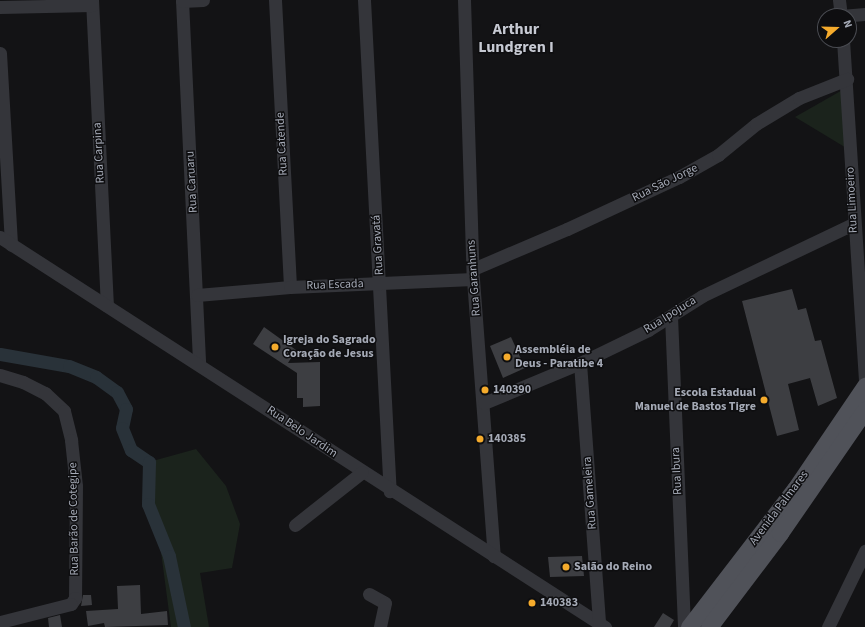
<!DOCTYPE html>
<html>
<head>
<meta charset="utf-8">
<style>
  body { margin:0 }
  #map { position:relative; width:865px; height:627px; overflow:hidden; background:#131315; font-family:"Source Sans 3",sans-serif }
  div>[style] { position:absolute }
  .green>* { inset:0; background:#1b231c }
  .canal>* { height:13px; margin:-6.5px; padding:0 6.5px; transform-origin:6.5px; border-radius:6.5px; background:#293239 }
  .building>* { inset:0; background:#3d3e42 }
  .minor>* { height:13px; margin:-6.5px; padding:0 6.5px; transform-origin:6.5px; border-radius:6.5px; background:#34353a }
  .major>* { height:17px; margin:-8.5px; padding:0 8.5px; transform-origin:8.5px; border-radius:8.5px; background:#505259 }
  .dots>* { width:11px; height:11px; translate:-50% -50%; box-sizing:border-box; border:2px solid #0e0e10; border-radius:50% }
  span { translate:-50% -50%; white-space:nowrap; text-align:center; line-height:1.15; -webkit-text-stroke:3px #0e0e10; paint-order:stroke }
  .street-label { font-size:12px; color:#a5aab6 }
  .poi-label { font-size:12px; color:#a5aab6; font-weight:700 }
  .left { translate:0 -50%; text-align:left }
  .right { translate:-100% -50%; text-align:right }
  .district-label { font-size:16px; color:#c6c9d2; font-weight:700 }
  .north { position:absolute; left:817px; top:8px; width:40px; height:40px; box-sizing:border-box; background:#0e0e10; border:1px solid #4a4c52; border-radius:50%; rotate:70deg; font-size:11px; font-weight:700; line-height:16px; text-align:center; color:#a5aab6 }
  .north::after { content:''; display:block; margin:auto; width:14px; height:18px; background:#f5ab2c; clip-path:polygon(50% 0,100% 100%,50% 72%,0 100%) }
</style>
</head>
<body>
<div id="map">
  <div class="green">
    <div style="clip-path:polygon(846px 88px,848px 149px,795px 117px)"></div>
    <div style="clip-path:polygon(196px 449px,226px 486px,240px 524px,232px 568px,200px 573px,209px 627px,171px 627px,149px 462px)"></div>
  </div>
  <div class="canal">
    <div style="left:0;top:354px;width:70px;rotate:9.9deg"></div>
    <div style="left:69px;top:366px;width:29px;rotate:22deg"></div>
    <div style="left:96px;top:377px;width:26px;rotate:36deg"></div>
    <div style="left:117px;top:392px;width:19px;rotate:62deg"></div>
    <div style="left:126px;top:409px;width:19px;rotate:102deg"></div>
    <div style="left:122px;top:428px;width:24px;rotate:68deg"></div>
    <div style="left:131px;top:450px;width:22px;rotate:34deg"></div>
    <div style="left:149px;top:462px;width:42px;rotate:91.4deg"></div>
    <div style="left:148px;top:504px;width:56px;rotate:68deg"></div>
    <div style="left:169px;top:556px;width:73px;rotate:78.1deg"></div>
  </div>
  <div class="building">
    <div style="clip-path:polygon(792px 289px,798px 310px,806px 308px,815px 341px,821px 340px,837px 398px,818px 406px,810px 378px,788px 384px,799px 430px,777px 436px,742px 301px)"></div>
    <div style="clip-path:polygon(264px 327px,296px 350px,288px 363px,320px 362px,320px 406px,303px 407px,303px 398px,297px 398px,297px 373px,253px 344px)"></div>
    <div style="clip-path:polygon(511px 337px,525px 368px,503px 378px,490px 346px)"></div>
    <div style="clip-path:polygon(582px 556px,584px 576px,550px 577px,548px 557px)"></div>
    <div style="clip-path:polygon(140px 585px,141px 614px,167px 611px,168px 625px,105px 627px,104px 623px,88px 626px,86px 611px,118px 609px,117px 586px)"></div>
    <div style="clip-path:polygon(83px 595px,91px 595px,92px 605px,81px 606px)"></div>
    <div style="clip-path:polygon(663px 613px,674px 620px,670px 627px,654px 627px)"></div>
    <div style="clip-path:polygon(60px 615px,62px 627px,49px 627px,48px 618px)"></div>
  </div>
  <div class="minor">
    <div style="left:92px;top:0;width:306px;rotate:87.2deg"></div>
    <div style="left:182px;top:0;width:364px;rotate:87.3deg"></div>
    <div style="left:275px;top:0;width:287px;rotate:87deg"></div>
    <div style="left:364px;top:0;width:492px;rotate:87deg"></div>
    <div style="left:464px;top:0;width:279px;rotate:88.2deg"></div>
    <div style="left:473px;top:279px;width:278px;rotate:85.7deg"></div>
    <div style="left:839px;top:0;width:16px;rotate:83deg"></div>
    <div style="left:182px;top:1px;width:21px;rotate:-3deg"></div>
    <div style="left:0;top:7px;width:92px;rotate:-1.2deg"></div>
    <div style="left:841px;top:16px;width:24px;rotate:-5deg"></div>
    <div style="left:843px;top:40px;width:344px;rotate:86.3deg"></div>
    <div style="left:0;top:53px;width:192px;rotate:86.7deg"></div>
    <div style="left:0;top:237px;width:720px;rotate:32.81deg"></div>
    <div style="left:473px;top:269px;width:102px;rotate:-23.1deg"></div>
    <div style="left:567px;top:229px;width:123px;rotate:-24.9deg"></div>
    <div style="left:679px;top:177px;width:45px;rotate:-29.4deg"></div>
    <div style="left:718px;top:155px;width:49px;rotate:-39.2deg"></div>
    <div style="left:756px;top:124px;width:50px;rotate:-31.2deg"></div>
    <div style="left:799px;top:98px;width:52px;rotate:-21.6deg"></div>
    <div style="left:197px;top:295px;width:93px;rotate:-4.9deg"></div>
    <div style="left:290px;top:287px;width:183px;rotate:-2.5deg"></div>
    <div style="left:671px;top:316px;width:311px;rotate:87.6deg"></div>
    <div style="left:580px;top:363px;width:261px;rotate:85.8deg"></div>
    <div style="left:0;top:375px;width:24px;rotate:17deg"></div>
    <div style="left:23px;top:382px;width:25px;rotate:27deg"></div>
    <div style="left:45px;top:393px;width:26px;rotate:43deg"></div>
    <div style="left:64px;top:411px;width:30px;rotate:76deg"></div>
    <div style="left:71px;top:440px;width:46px;rotate:83.8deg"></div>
    <div style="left:76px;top:486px;width:112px;rotate:90.5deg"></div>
    <div style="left:75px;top:598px;width:7px;rotate:124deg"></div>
    <div style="left:71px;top:604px;width:73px;rotate:165.8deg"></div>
    <div style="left:484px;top:403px;width:104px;rotate:-22.6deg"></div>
    <div style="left:580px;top:363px;width:76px;rotate:-25.9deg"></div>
    <div style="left:648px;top:330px;width:64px;rotate:-32.2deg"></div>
    <div style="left:702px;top:296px;width:167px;rotate:-25.5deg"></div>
    <div style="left:295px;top:525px;width:85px;rotate:-38.3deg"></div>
    <div style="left:369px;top:594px;width:18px;rotate:29deg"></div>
    <div style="left:385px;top:603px;width:25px;rotate:102deg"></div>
    <div style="left:828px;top:627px;width:85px;rotate:-64deg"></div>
  </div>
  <div class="major">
    <div style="left:689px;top:627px;width:174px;rotate:-52.5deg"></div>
    <div style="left:795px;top:489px;width:125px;rotate:-55.8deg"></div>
    <div style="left:709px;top:627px;width:118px;rotate:-52.9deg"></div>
    <div style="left:780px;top:533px;width:150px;rotate:-55.4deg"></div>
  </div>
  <div class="dots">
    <div style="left:275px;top:347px;background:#f5ab2c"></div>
    <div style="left:507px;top:357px;background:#f5ab2c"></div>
    <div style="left:485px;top:390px;background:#f5ab2c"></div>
    <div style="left:764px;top:400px;background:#f5ab2c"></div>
    <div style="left:480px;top:439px;background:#f5ab2c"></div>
    <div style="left:566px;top:567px;background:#f5ab2c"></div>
    <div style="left:532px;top:603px;background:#f5ab2c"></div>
  </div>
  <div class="street-label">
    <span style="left:282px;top:144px;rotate:-93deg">Rua Catende</span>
    <span style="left:99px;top:153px;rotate:-93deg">Rua Carpina</span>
    <span style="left:192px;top:182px;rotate:-93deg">Rua Caruaru</span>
    <span style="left:665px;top:183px;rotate:-26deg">Rua São Jorge</span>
    <span style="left:852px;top:200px;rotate:-93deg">Rua Limoeiro</span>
    <span style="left:378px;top:245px;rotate:-93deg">Rua Gravatá</span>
    <span style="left:474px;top:278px;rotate:-94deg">Rua Garanhuns</span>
    <span style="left:335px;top:285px;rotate:-2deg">Rua Escada</span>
    <span style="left:670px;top:315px;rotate:-32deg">Rua Ipojuca</span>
    <span style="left:302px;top:432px;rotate:34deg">Rua Belo Jardim</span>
    <span style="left:677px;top:471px;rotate:-93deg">Rua Ibura</span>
    <span style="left:590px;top:493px;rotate:-94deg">Rua Gameleira</span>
    <span style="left:779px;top:508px;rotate:-53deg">Avenida Palmares</span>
    <span style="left:74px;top:519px;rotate:-91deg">Rua Barão de Cotegipe</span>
  </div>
  <div class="poi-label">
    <span class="left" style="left:283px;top:347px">Igreja do Sagrado<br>Coração de Jesus</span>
    <span class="left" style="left:515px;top:357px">Assembléia de<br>Deus - Paratibe 4</span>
    <span class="left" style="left:493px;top:390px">140390</span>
    <span class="right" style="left:756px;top:400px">Escola Estadual<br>Manuel de Bastos Tigre</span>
    <span class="left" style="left:488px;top:439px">140385</span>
    <span class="left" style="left:574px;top:567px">Salão do Reino</span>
    <span class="left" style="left:540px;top:603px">140383</span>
  </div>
  <div class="district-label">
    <span style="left:516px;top:38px">Arthur<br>Lundgren I</span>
  </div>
  <div class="north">N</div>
</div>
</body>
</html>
